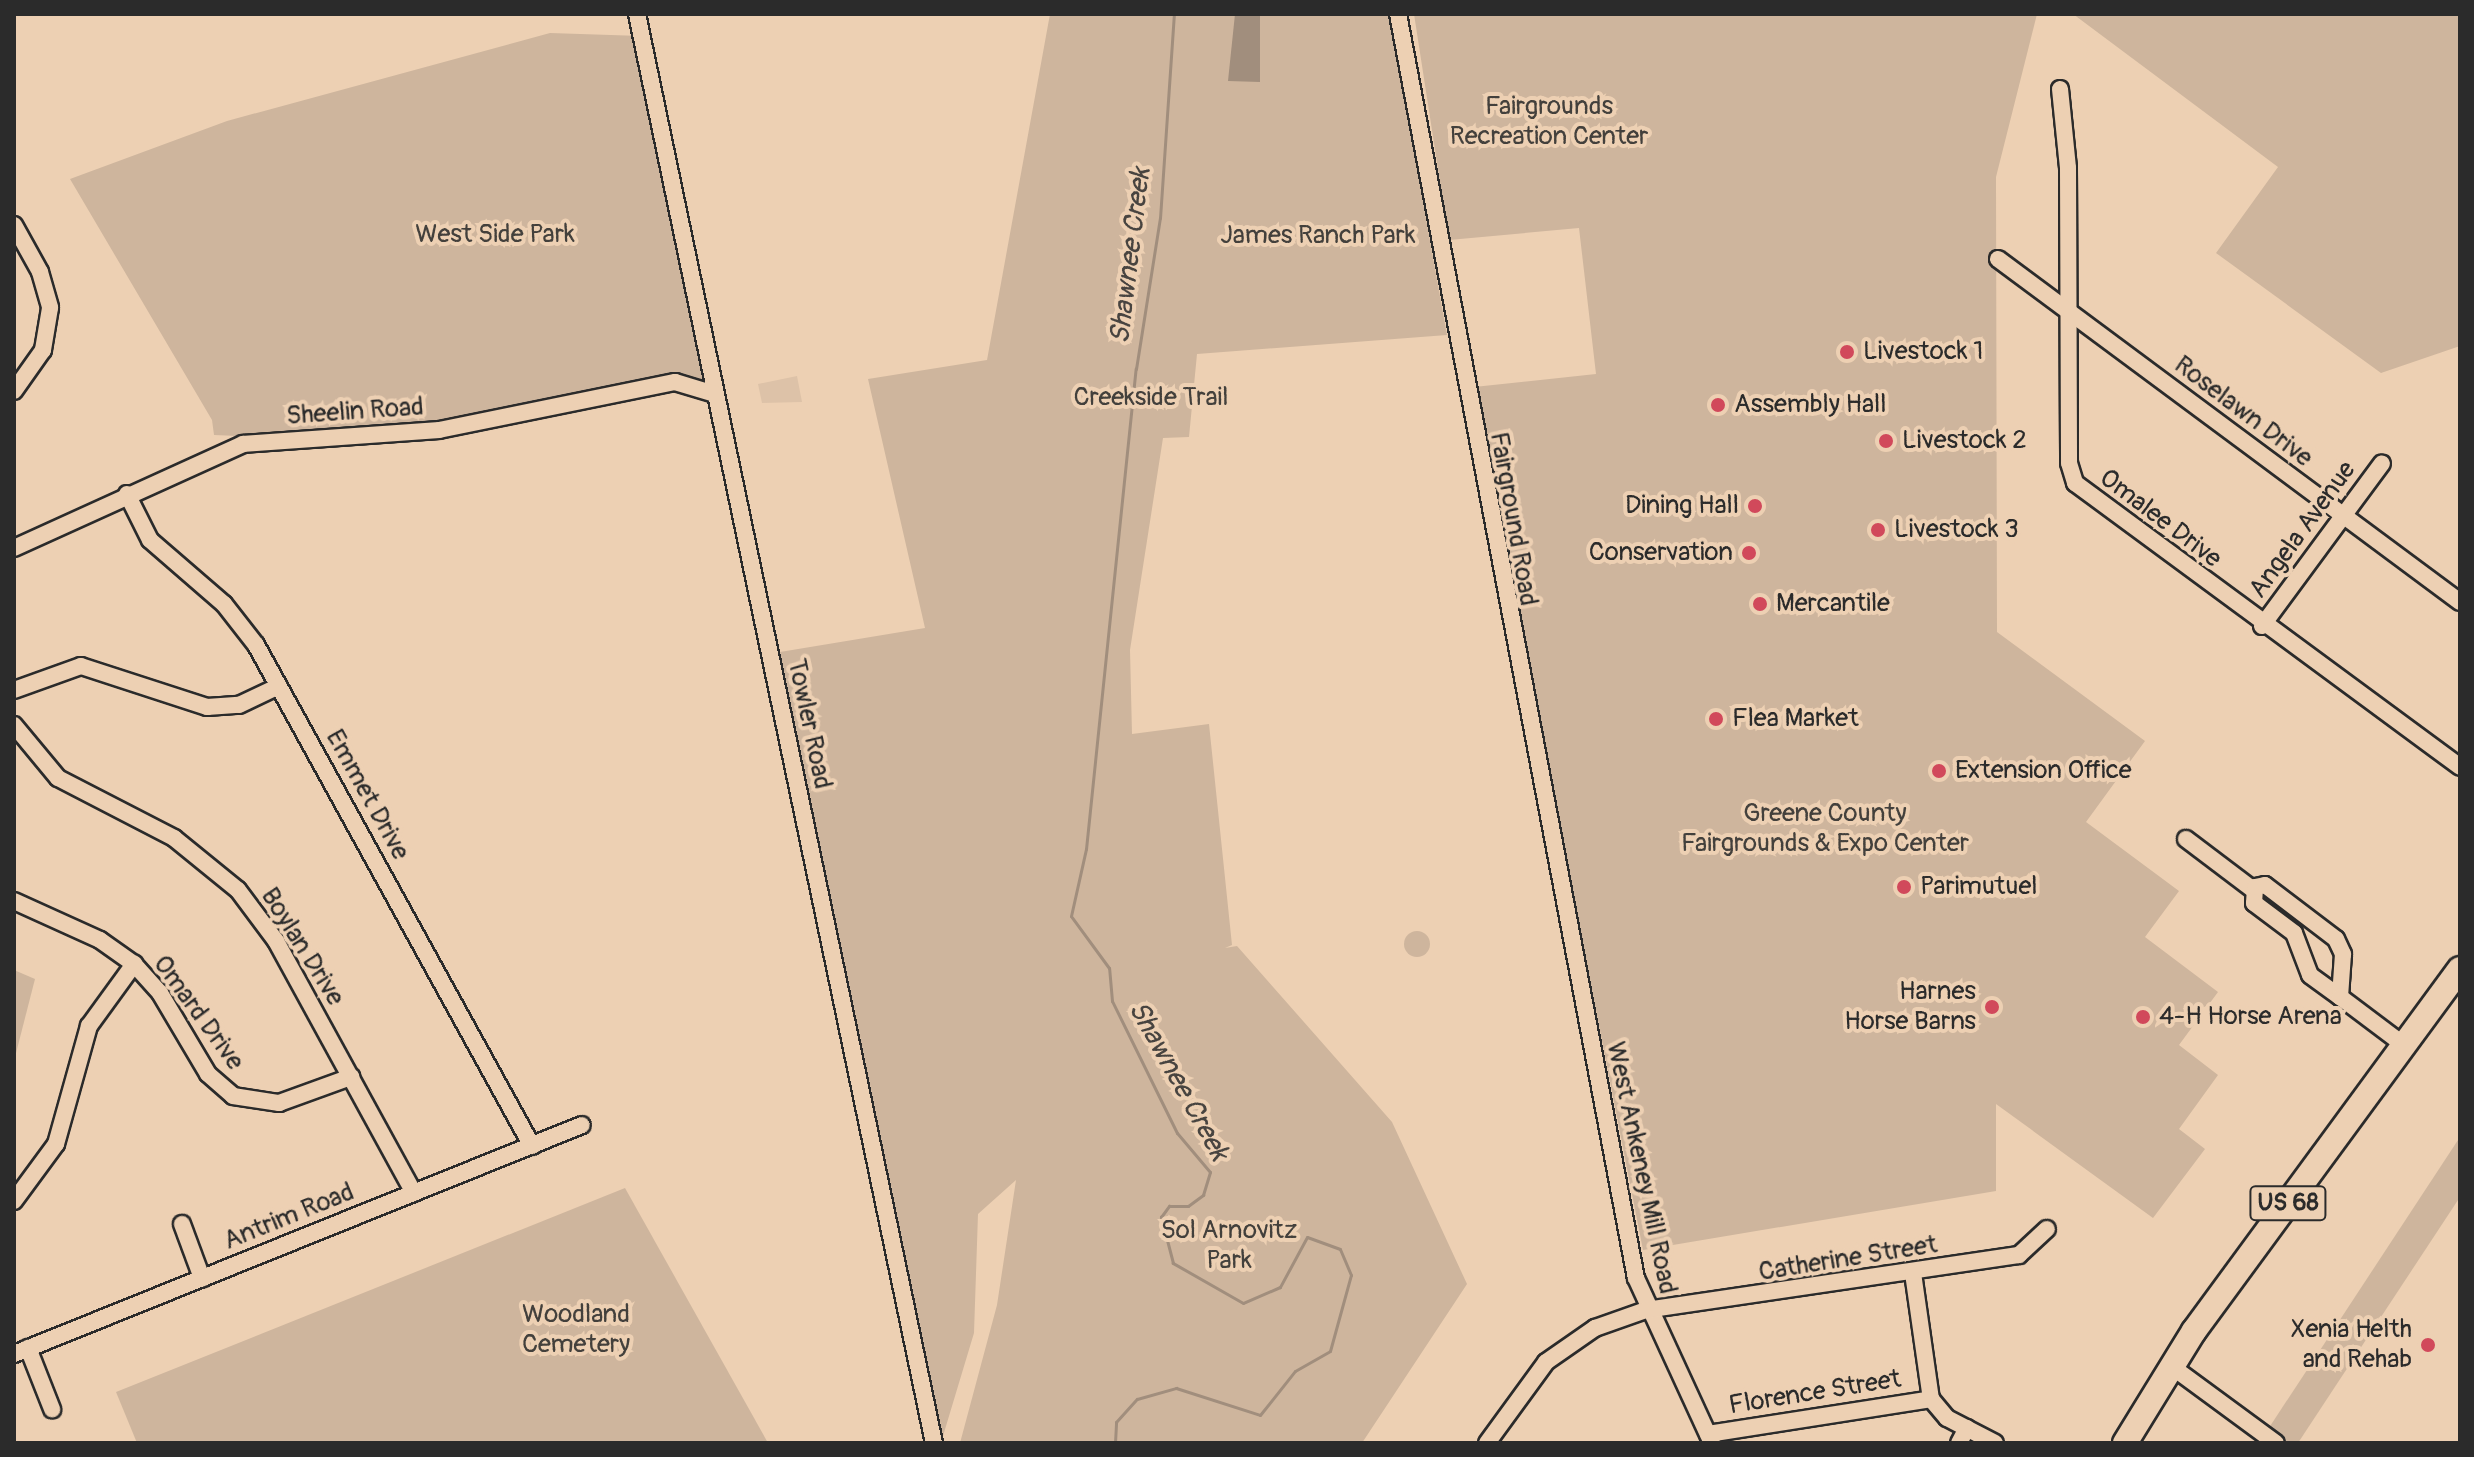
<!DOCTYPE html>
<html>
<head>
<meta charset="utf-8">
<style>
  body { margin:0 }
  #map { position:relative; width:2474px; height:1457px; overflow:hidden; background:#edd0b3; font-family:Pangolin,sans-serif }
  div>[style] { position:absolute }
  .built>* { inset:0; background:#ddc2a8 }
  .green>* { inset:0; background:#ceb59d }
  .round { border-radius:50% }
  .water>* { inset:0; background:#a18e7d }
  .stream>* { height:3px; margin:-1.5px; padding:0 1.5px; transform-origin:1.5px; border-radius:1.5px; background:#a18e7d }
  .roads { filter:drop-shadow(2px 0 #2b2b2b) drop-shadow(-2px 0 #2b2b2b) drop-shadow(0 2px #2b2b2b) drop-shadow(0 -2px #2b2b2b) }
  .minor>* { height:16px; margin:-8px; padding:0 8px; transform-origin:8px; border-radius:8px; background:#edd0b3 }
  .highway>* { height:24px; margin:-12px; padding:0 12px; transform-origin:12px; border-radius:12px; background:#edd0b3 }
  .dots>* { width:22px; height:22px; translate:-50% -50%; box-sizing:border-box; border:4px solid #edd0b3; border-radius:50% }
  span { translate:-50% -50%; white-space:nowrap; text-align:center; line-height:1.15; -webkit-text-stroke:8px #edd0b3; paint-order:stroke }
  .shield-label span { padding:2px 6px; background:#edd0b3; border:2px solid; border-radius:6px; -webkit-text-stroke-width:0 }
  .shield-label { font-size:24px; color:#2b2b2b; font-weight:700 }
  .park-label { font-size:26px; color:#43403c }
  .poi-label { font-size:26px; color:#2b2b2b }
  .left { translate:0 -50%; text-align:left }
  .right { translate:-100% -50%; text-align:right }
  .street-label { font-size:26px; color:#2b2b2b }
  .water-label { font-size:28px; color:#484440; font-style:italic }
  .frame { position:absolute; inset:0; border:16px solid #2b2b2b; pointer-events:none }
</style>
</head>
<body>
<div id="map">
  <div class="built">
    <div style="clip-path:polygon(797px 376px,802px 402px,762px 403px,758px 384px)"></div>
  </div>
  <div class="green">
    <div style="clip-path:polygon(1050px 14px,1389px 14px,1447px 335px,1197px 354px,1189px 437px,1163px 438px,1130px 650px,1132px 734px,1209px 724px,1232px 945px,1225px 948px,1237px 946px,1392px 1122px,1467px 1284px,1362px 1443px,960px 1443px,997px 1305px,1016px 1180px,978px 1214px,974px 1333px,943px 1436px,780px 652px,925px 628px,868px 379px,987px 360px)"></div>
    <div style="clip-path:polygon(1414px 14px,2037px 14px,1996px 177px,1997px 632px,2145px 741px,2086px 822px,2179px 891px,2145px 937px,2218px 992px,2179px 1045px,2218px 1075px,2179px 1129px,2205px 1149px,2153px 1218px,1996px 1104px,1996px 1191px,1643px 1250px,1474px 387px,1596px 374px,1579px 228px,1449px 240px)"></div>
    <div style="clip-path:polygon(2073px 14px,2460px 14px,2460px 346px,2381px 373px,2216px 253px,2278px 167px)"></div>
    <div style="clip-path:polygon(550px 33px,641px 36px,706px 389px,567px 403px,354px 441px,214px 435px,212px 420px,70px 179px,227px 121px)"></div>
    <div class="round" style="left:1404px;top:931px;width:26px;height:26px"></div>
    <div style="clip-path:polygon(14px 970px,35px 979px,14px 1061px)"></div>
    <div style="clip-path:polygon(2460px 1137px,2460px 1197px,2298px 1443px,2259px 1443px)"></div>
    <div style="clip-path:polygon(625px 1188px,768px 1443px,137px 1443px,116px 1392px)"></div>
  </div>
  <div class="water">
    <div style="clip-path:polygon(1235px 14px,1260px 14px,1260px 82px,1228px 81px)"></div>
  </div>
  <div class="stream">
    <div style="left:1115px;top:1443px;width:21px;rotate:-87deg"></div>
    <div style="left:1116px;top:1422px;width:31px;rotate:-48deg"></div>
    <div style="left:1137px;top:1399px;width:41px;rotate:-15.8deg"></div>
    <div style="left:1176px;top:1388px;width:88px;rotate:17.8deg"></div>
    <div style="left:1260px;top:1415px;width:56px;rotate:-51.5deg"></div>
    <div style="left:1295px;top:1371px;width:40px;rotate:-29.7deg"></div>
    <div style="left:1330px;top:1351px;width:79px;rotate:-74.6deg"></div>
    <div style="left:1351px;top:1275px;width:28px;rotate:-113deg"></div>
    <div style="left:1340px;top:1249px;width:35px;rotate:-160deg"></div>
    <div style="left:1307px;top:1237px;width:57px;rotate:118.4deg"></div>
    <div style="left:1280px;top:1287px;width:40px;rotate:156.6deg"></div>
    <div style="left:1243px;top:1303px;width:81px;rotate:-150.3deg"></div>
    <div style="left:1173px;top:1263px;width:48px;rotate:-104.6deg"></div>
    <div style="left:1161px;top:1217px;width:14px;rotate:-54deg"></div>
    <div style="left:1169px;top:1206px;width:19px"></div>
    <div style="left:1188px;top:1206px;width:19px;rotate:-36deg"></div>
    <div style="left:1203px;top:1195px;width:24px;rotate:-73deg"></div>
    <div style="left:1210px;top:1172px;width:51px;rotate:-130.2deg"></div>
    <div style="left:1177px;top:1133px;width:147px;rotate:-116.2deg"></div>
    <div style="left:1112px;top:1001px;width:33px;rotate:-95deg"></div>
    <div style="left:1109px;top:968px;width:64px;rotate:-126.2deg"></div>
    <div style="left:1071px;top:916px;width:69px;rotate:-77.4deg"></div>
    <div style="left:1086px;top:849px;width:483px;rotate:-84.1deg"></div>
    <div style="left:1136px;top:369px;width:153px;rotate:-81deg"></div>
    <div style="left:1160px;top:218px;width:204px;rotate:-86.1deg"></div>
  </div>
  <div class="roads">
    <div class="minor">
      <div style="left:637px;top:14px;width:1460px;rotate:78.26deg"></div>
      <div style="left:1398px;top:14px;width:1286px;rotate:79.34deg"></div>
      <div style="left:1636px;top:1278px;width:182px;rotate:65.3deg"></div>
      <div style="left:2060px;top:89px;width:79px;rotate:84.2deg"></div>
      <div style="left:2068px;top:168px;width:295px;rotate:89.8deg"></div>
      <div style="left:2069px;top:463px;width:21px;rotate:73deg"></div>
      <div style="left:2075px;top:483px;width:478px;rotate:36.4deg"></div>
      <div style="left:14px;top:225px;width:54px;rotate:61deg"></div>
      <div style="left:40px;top:272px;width:37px;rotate:74deg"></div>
      <div style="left:50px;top:308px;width:43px;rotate:99.5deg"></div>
      <div style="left:43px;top:350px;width:50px;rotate:125.3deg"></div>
      <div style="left:1998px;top:259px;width:575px;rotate:36.59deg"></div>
      <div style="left:127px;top:494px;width:51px;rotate:63.4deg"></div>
      <div style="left:150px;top:540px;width:98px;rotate:40.9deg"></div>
      <div style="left:224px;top:604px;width:52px;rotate:52deg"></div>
      <div style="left:256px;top:645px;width:572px;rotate:61.15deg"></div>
      <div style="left:14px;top:548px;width:252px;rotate:-24.4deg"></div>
      <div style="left:243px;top:444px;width:196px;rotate:-4.1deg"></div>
      <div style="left:439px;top:430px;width:241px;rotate:-11.5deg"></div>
      <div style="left:675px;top:382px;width:42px;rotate:16.7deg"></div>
      <div style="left:2262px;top:626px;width:202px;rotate:-53.6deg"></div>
      <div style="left:14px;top:690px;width:71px;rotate:-19.7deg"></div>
      <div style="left:81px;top:666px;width:133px;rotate:18deg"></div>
      <div style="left:207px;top:707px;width:32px;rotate:-4deg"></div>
      <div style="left:239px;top:705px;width:44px;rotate:-25.4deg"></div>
      <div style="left:14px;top:725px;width:69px;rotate:50.3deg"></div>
      <div style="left:58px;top:778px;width:131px;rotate:27.3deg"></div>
      <div style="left:174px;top:838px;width:82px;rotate:39.1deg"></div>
      <div style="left:238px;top:890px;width:64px;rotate:53.3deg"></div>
      <div style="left:276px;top:941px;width:287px;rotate:61.3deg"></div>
      <div style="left:2186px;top:839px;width:83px;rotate:37.1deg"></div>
      <div style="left:14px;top:901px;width:94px;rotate:24.4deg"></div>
      <div style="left:100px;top:940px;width:42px;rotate:35.2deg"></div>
      <div style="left:134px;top:964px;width:39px;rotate:48deg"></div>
      <div style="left:160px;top:993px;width:94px;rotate:59.3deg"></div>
      <div style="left:208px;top:1074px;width:33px;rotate:41deg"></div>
      <div style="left:233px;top:1096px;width:47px;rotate:8.7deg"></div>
      <div style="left:279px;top:1103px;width:77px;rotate:-19.9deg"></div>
      <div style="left:2340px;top:997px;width:37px;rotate:-144deg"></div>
      <div style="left:2310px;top:975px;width:45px;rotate:-110.9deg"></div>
      <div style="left:2294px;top:933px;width:50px;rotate:-143.1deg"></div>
      <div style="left:2254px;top:903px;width:16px;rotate:-86deg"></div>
      <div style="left:2255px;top:887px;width:10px;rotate:-11deg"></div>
      <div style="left:2265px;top:885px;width:89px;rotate:37.3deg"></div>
      <div style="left:2336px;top:939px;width:17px;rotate:65deg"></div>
      <div style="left:2343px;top:954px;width:43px;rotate:94deg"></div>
      <div style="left:2340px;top:997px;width:80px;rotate:36.9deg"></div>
      <div style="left:14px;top:1201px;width:71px;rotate:-53.6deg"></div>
      <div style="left:56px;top:1144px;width:123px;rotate:-74.4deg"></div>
      <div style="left:89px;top:1026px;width:77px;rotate:-54deg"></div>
      <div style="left:182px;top:1224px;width:58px;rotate:69.7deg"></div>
      <div style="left:1913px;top:1273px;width:127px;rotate:81.9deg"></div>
      <div style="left:1931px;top:1399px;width:25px;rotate:50deg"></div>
      <div style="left:1947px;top:1418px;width:54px;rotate:27.5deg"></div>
      <div style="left:28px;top:1348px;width:66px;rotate:68.5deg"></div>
      <div style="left:14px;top:1354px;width:612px;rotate:-21.96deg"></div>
      <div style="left:2171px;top:1366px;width:130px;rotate:36.3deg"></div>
      <div style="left:1708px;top:1434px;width:226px;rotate:-8.9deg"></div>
      <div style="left:1487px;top:1443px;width:100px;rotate:-53.9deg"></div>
      <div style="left:1546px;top:1362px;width:60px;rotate:-34.8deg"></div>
      <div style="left:1595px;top:1328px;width:54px;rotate:-19.4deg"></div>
      <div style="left:1646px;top:1310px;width:377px;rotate:-8.4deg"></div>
      <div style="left:2019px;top:1255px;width:38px;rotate:-43deg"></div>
      <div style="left:1959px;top:1443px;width:17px;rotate:-62deg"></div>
    </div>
    <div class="highway">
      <div style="left:2125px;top:1443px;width:132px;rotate:-58.4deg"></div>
      <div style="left:2194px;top:1331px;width:449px;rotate:-53.7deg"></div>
    </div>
  </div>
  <div class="dots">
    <div style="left:1847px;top:352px;background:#d1495b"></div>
    <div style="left:1718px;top:405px;background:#d1495b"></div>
    <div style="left:1886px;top:441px;background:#d1495b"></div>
    <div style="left:1755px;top:506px;background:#d1495b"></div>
    <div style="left:1878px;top:530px;background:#d1495b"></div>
    <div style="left:1749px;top:553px;background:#d1495b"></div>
    <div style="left:1760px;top:604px;background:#d1495b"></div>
    <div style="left:1716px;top:719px;background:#d1495b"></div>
    <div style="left:1939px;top:771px;background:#d1495b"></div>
    <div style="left:1904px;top:887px;background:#d1495b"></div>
    <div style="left:1992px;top:1007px;background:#d1495b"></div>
    <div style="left:2143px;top:1017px;background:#d1495b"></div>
    <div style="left:2428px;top:1345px;background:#d1495b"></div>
  </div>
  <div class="shield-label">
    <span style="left:2288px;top:1203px">US 68</span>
  </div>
  <div class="park-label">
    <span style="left:1549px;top:122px">Fairgrounds<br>Recreation Center</span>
    <span style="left:495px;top:235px">West Side Park</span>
    <span style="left:1318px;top:236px">James Ranch Park</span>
    <span style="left:1151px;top:398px">Creekside Trail</span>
    <span style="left:1825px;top:829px">Greene County<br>Fairgrounds &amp; Expo Center</span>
    <span style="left:1229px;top:1246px">Sol Arnovitz<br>Park</span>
    <span style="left:576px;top:1330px">Woodland<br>Cemetery</span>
  </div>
  <div class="poi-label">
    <span class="left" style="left:1863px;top:352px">Livestock 1</span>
    <span class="left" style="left:1734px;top:405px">Assembly Hall</span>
    <span class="left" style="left:1902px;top:441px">Livestock 2</span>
    <span class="right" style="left:1739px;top:506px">Dining Hall</span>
    <span class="left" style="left:1894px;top:530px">Livestock 3</span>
    <span class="right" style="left:1733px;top:553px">Conservation</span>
    <span class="left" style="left:1776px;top:604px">Mercantile</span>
    <span class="left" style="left:1732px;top:719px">Flea Market</span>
    <span class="left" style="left:1955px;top:771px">Extension Office</span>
    <span class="left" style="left:1920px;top:887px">Parimutuel</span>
    <span class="right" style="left:1976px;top:1007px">Harnes<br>Horse Barns</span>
    <span class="left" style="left:2159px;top:1017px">4-H Horse Arena</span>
    <span class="right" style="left:2412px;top:1345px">Xenia Helth<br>and Rehab</span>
  </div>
  <div class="street-label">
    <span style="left:355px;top:412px;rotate:-4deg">Sheelin Road</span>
    <span style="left:2243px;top:412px;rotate:37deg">Roselawn Drive</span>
    <span style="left:1513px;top:519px;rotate:80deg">Fairground Road</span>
    <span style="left:2160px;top:519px;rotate:37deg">Omalee Drive</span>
    <span style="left:2303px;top:530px;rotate:-54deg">Angela Avenue</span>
    <span style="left:809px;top:724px;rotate:78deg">Towler Road</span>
    <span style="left:367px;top:795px;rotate:61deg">Emmet Drive</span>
    <span style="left:302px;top:947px;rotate:58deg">Boylan Drive</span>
    <span style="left:198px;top:1013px;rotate:54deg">Omard Drive</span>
    <span style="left:1641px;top:1168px;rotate:78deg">West Ankeney Mill Road</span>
    <span style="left:289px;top:1217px;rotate:-22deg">Antrim Road</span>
    <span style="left:1848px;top:1259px;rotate:-9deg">Catherine Street</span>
    <span style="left:1815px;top:1393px;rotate:-9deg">Florence Street</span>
  </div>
  <div class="water-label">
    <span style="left:1131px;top:256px;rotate:-83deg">Shawnee Creek</span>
    <span style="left:1178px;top:1081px;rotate:61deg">Shawnee Creek</span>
  </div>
  <div class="frame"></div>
</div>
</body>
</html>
